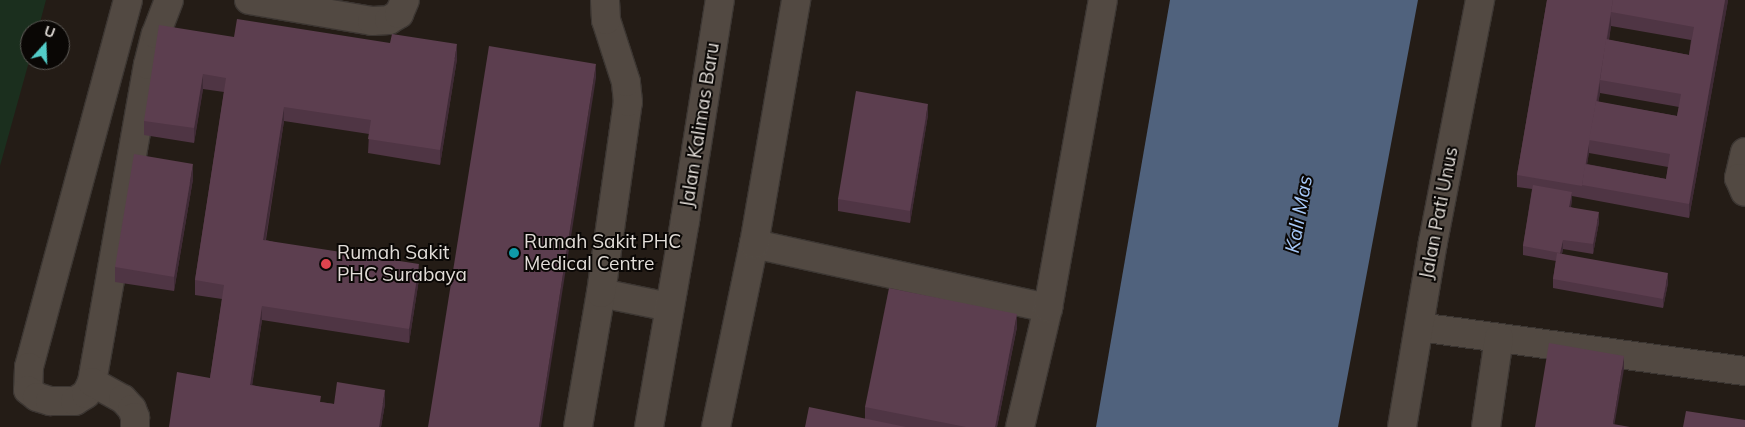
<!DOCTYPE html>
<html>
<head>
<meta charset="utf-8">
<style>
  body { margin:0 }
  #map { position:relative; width:1745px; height:427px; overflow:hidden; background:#241c16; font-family:Mulish,sans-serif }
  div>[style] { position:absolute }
  .green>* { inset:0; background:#1b2f1e }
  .water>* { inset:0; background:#50627d }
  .roads { filter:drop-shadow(1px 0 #3c3632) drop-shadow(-1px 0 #3c3632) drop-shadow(0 1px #3c3632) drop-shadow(0 -1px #3c3632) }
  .minor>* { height:28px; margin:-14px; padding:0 14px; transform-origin:14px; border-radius:14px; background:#524942 }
  .wall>* { inset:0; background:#4f3544 }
  .shaded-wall>* { inset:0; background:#402b37 }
  .building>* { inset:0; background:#5c3e4f }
  .dots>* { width:14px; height:14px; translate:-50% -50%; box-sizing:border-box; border:2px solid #0a0705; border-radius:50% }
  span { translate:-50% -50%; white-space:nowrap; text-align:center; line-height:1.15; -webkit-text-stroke:4px #0a0705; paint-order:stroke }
  .street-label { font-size:19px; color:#e2ddd8 }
  .poi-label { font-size:19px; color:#e2ddd8 }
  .left { translate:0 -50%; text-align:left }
  .water-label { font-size:20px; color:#a7c9f9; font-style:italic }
  .north { position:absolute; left:20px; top:20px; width:50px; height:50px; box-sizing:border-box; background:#0a0705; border:1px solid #605d59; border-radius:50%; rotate:20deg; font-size:14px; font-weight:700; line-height:20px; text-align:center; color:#e2ddd8 }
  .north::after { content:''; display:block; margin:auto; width:18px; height:22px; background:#53cdc9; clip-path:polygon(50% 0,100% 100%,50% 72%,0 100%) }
</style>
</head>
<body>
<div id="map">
  <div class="green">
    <div style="clip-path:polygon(0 0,46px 0,38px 30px,30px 30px,30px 58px,0 166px)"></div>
  </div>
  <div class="water">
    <div style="clip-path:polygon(1170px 0,1418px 0,1338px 427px,1096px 427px)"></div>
  </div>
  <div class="roads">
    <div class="minor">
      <div style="left:128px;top:0;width:380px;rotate:105.1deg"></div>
      <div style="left:29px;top:367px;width:23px;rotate:92deg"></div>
      <div style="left:28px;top:390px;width:11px;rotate:38deg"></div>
      <div style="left:37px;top:397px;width:14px;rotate:17deg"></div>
      <div style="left:50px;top:401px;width:25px"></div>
      <div style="left:75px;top:401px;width:13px;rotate:-32deg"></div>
      <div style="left:86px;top:394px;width:13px;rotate:-63deg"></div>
      <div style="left:92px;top:382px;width:322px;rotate:-80deg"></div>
      <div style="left:148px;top:65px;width:32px;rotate:-76deg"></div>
      <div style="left:156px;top:34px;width:36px;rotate:-69deg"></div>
      <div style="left:249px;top:0;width:125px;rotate:9.7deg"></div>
      <div style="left:372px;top:21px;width:17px;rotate:-3deg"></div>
      <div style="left:389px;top:20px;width:12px;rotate:-31deg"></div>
      <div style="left:399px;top:14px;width:15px;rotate:-67deg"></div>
      <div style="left:1745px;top:152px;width:27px;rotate:103deg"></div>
      <div style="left:1739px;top:178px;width:15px;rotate:67deg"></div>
      <div style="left:754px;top:244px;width:301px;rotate:12.3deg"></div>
      <div style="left:601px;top:293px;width:69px;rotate:11.6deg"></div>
      <div style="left:1419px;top:327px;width:329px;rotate:7.7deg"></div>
      <div style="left:92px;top:382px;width:35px;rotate:29deg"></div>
      <div style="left:123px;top:399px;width:13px;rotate:48deg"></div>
      <div style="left:132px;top:409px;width:9px;rotate:69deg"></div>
      <div style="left:135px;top:417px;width:10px;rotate:90deg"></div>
      <div style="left:578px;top:427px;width:136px;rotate:-80.3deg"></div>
      <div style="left:601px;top:293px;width:193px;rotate:-82deg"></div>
      <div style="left:628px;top:102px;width:20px;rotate:-96deg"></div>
      <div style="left:626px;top:82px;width:65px;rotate:-107.9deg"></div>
      <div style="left:606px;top:20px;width:20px;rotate:-93deg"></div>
      <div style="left:649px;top:427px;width:210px;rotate:-80.1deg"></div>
      <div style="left:685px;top:220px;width:223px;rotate:-81deg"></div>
      <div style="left:716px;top:427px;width:187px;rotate:-78.3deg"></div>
      <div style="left:754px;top:244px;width:248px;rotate:-80.2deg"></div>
      <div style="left:1020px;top:427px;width:122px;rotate:-76.8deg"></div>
      <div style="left:1048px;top:308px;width:313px;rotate:-79.9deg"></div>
      <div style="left:1402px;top:427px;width:188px;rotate:-80.5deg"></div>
      <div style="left:1433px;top:242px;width:247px;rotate:-79deg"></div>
      <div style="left:1486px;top:427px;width:90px;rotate:-81.7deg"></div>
    </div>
  </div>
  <div class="wall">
    <div style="clip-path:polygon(evenodd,1547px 0,1728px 0,1689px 218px,1572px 196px,1571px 207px,1599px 222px,1593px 254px,1563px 249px,1562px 254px,1668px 283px,1663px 308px,1553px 288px,1553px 279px,1556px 261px,1523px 255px,1523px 246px,1532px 189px,1517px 187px,1517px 175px,1547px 0,1611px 26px,1691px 40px,1689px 55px,1609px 40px,1611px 26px,1547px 0,1600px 93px,1679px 107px,1677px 116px,1598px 102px,1600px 93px,1547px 0,1589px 152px,1589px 153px,1668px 167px,1666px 179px,1587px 164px,1589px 152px)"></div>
    <div style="clip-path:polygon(234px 37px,457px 59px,440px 165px,368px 153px,369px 134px,284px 121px,266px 240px,419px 279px,409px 343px,262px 320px,252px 385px,321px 402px,334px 404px,385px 404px,381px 427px,210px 378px,222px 299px,195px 295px,195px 280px,224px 92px,203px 89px,194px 143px,144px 135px,144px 121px)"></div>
    <div style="clip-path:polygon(928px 115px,910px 223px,838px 211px,838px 199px)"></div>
    <div style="clip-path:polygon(193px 179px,174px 291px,115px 282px,115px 267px)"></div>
    <div style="clip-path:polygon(1017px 327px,997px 427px,805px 427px,865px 419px,865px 407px)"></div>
  </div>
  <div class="shaded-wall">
    <div style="clip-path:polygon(1725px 0,1728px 0,1728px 1px,1689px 218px,1689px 204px)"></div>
    <div style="clip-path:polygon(1611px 15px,1611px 26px,1602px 80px,1600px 80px)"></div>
    <div style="clip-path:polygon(457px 44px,457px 59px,440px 165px,440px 150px)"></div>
    <div style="clip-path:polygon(596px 64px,596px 78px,541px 427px,539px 427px)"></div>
    <div style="clip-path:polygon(203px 74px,203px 89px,194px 143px,194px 128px)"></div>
    <div style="clip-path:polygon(1600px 82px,1600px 93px,1592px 140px,1590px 140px)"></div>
    <div style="clip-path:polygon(928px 104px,928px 115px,910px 223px,910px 211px)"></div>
    <div style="clip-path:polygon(284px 107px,284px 121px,263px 255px,263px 240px)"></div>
    <div style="clip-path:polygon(1589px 140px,1589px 152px,1584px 185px,1582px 185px)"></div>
    <div style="clip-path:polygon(193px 164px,193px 179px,174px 291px,174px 277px)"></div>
    <div style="clip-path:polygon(1572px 192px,1572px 201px,1569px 216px,1569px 207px)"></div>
    <div style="clip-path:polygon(1599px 212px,1599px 222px,1593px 254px,1593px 244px)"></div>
    <div style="clip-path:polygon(1563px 240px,1563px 249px,1560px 262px,1560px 253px)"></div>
    <div style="clip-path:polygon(419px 264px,419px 279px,409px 343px,409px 329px)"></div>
    <div style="clip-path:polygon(1668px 273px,1668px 283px,1663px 308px,1663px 299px)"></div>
    <div style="clip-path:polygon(262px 306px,262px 320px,250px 400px,250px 385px)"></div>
    <div style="clip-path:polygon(1017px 314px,1017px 327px,997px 427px,995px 427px)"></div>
    <div style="clip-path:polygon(1624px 356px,1624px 369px,1614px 427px,1613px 424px)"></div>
    <div style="clip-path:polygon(385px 390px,385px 404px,381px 427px,379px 427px)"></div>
  </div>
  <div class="building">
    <div style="clip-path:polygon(1547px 0,1613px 0,1582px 186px,1517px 175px)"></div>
    <div style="clip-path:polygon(1613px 0,1725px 0,1689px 204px,1582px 185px,1585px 164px,1666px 179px,1670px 154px,1589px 140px,1596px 101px,1677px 116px,1681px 94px,1600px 80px,1606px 39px,1689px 55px,1694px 27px,1611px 12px)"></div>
    <div style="clip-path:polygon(237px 19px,390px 43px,392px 34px,457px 44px,440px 150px,368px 139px,371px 120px,284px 107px,263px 240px,419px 264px,409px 329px,262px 306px,250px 385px,321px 396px,320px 402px,334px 404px,337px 382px,385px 390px,379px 427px,169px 427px,177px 372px,210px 378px,224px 285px,195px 280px,226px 78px,203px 74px,194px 128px,144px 121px,159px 25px,234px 37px)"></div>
    <div style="clip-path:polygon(489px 46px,596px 64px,539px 427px,428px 427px)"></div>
    <div style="clip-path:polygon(856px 91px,928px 104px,910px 211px,838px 199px)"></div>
    <div style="clip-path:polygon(134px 154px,193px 164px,174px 277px,115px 267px)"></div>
    <div style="clip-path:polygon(1533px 185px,1572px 192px,1569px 207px,1599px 212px,1593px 244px,1563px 240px,1560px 253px,1523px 246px)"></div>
    <div style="clip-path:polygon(1557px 253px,1668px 273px,1663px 299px,1553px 279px)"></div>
    <div style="clip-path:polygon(889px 288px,1017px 314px,995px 427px,966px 427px,865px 407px)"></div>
    <div style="clip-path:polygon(1549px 343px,1624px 356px,1613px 424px,1630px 427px,1535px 427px)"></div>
    <div style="clip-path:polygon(809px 407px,906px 427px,805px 427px)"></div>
    <div style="clip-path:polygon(1686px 411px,1745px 420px,1745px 427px,1683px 427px)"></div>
  </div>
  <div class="dots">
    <div style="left:514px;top:253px;background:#0f9aa8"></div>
    <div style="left:326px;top:264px;background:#e0444e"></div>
  </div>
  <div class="street-label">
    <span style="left:700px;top:125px;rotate:-81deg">Jalan Kalimas Baru</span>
    <span style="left:1439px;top:213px;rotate:-79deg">Jalan Pati Unus</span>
  </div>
  <div class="poi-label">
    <span class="left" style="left:524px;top:253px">Rumah Sakit PHC<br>Medical Centre</span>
    <span class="left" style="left:337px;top:264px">Rumah Sakit<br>PHC Surabaya</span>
  </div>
  <div class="water-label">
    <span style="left:1298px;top:214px;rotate:-80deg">Kali Mas</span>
  </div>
  <div class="north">U</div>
</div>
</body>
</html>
